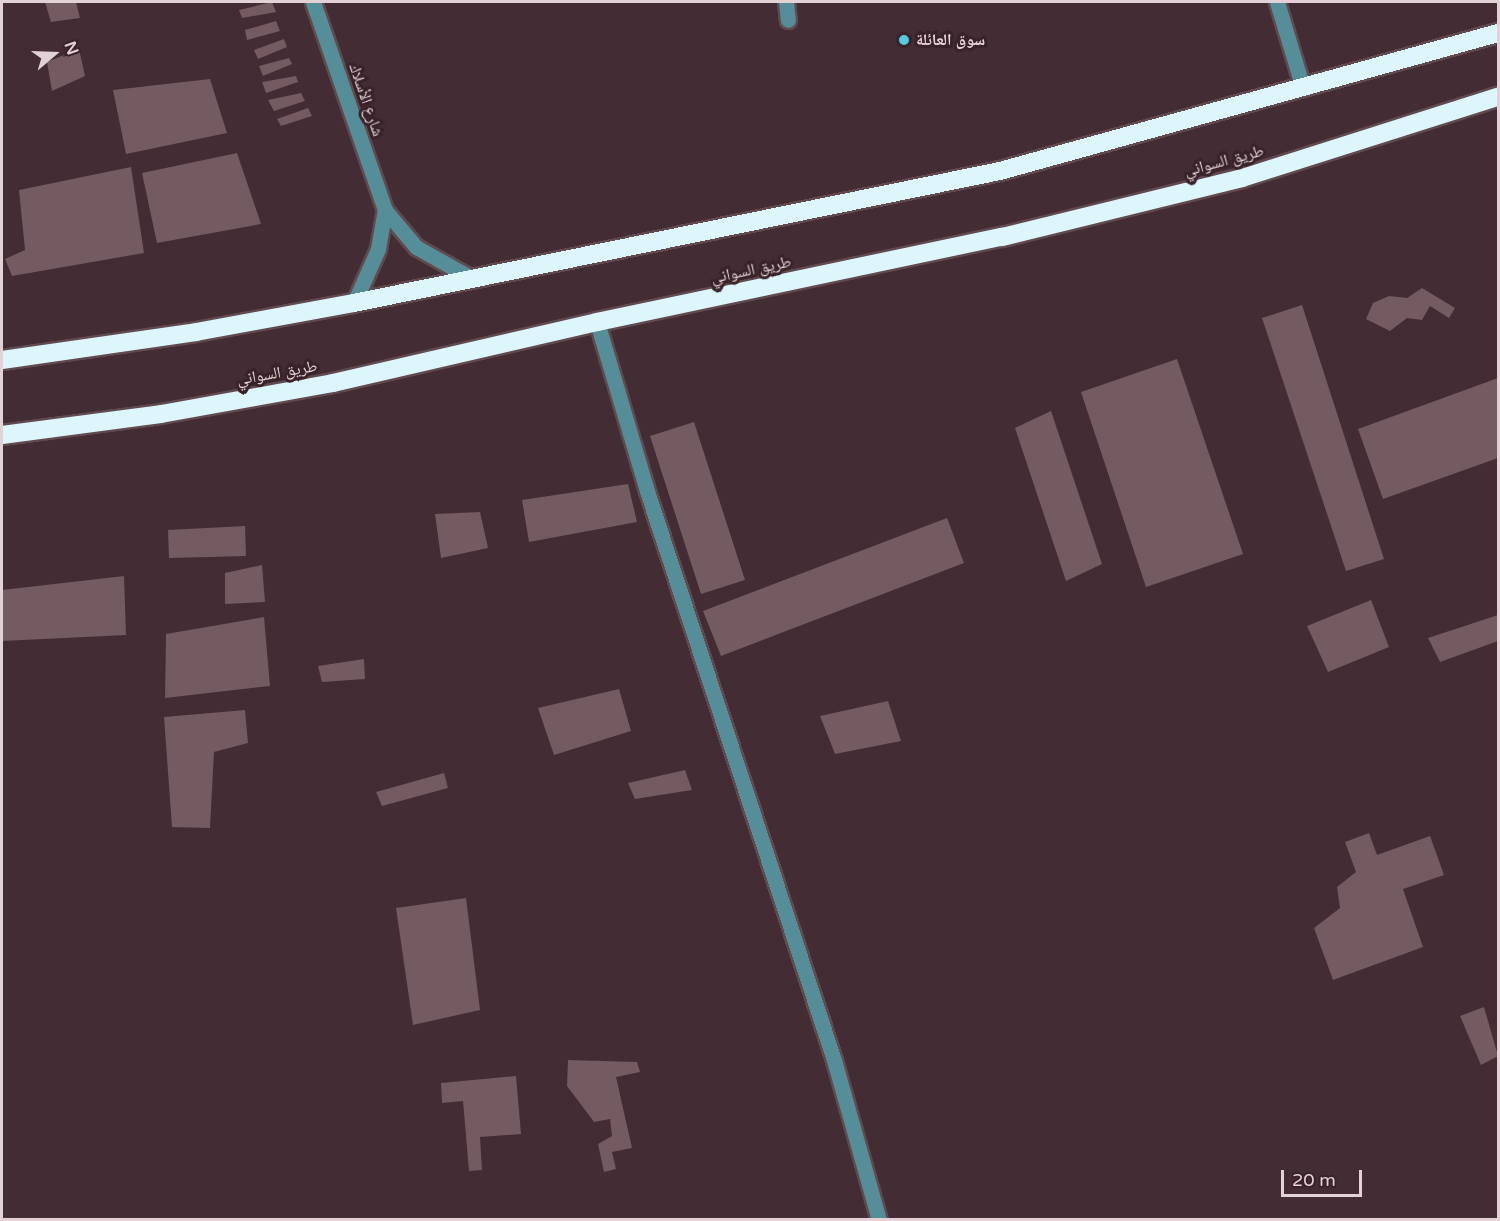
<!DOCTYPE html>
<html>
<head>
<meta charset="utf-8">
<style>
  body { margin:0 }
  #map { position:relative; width:1500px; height:1221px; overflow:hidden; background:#432c33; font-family:"Varela Round","Noto Naskh Arabic",sans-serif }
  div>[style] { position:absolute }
  .building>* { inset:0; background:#745a61 }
  .roads { filter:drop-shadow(2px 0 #604a50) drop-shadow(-2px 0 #604a50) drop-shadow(0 2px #604a50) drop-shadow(0 -2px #604a50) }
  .minor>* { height:15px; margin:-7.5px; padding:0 7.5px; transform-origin:7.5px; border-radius:7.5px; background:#558d99 }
  .highway>* { height:18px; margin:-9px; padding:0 9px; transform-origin:9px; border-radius:9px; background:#ddf6fc }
  .dots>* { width:16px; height:16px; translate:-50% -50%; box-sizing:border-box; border:3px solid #392229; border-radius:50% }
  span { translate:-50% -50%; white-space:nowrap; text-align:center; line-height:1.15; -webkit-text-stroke:6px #392229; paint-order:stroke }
  .poi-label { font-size:16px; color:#e2d2d6; font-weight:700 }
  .left { translate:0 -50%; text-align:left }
  .street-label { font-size:16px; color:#e2d2d6 }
  .frame { position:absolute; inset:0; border:3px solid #e2d2d6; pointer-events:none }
  .north { position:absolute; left:24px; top:24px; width:60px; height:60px; -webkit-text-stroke:4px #392229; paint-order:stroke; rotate:71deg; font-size:16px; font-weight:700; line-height:24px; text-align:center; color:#e2d2d6 }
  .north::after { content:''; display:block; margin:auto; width:21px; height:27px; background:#e2d2d6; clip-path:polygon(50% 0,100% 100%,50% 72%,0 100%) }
  .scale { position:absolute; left:1281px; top:1170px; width:81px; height:27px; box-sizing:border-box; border:3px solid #e2d2d6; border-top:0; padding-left:8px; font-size:18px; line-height:21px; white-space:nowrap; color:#e2d2d6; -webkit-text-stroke:4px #392229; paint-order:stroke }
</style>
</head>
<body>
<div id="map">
  <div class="building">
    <div style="clip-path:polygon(45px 2px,76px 2px,80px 18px,51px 22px)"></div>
    <div style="clip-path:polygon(272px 2px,276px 12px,242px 18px,239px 10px)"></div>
    <div style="clip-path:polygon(276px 21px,280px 31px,247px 40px,245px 30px)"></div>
    <div style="clip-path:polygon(284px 39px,287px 47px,258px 59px,254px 50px)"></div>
    <div style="clip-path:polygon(79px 49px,85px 76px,52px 91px,47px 62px)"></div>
    <div style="clip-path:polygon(289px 58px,292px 64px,263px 76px,259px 66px)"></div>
    <div style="clip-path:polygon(296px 76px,298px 82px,266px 93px,262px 82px)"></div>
    <div style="clip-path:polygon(210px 79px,227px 133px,126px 154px,113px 90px)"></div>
    <div style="clip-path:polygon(301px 93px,305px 101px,274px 111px,268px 100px)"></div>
    <div style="clip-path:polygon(308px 108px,312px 116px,281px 126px,277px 119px)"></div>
    <div style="clip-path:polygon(237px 153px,261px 224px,157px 243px,142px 173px)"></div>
    <div style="clip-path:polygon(131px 167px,144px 253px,12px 276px,5px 259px,25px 250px,19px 190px)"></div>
    <div style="clip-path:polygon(1422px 288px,1455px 308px,1449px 318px,1430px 306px,1422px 320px,1407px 318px,1390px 331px,1366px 319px,1373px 303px,1389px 296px,1407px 298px)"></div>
    <div style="clip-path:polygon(1302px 305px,1384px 559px,1346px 571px,1262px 318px)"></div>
    <div style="clip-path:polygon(1177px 359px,1243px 554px,1146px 587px,1081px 392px)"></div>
    <div style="clip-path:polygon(1498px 378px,1498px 458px,1383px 499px,1358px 429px)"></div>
    <div style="clip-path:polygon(1051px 411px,1102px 564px,1066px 581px,1015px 428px)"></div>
    <div style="clip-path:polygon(694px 422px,745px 580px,701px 594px,650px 436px)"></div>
    <div style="clip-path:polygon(628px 484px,637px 522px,529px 542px,522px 500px)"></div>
    <div style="clip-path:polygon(480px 512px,488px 548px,441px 558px,435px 514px)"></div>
    <div style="clip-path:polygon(947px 518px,964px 563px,721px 656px,703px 611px)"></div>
    <div style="clip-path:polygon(245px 526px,246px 556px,169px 558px,168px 530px)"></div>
    <div style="clip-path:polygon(262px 565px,265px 602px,225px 604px,225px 573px)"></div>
    <div style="clip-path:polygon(124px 576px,126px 635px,2px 641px,2px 590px)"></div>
    <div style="clip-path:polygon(1371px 600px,1389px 647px,1328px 672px,1307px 626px)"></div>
    <div style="clip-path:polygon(1498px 615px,1498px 641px,1440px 662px,1428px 638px)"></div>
    <div style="clip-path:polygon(264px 617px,270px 686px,165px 698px,166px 634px)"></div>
    <div style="clip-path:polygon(364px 659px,365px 679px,322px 682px,318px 666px)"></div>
    <div style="clip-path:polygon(619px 689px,631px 731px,554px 755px,538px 708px)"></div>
    <div style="clip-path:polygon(888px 701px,901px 741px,835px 754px,820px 716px)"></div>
    <div style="clip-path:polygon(245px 710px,248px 743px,214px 752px,210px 828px,172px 827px,164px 717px)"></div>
    <div style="clip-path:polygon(685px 770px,692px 790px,635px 799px,628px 783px)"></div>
    <div style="clip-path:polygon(444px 773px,448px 788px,382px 806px,376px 792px)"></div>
    <div style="clip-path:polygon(1369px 833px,1377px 855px,1430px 836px,1444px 875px,1403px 889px,1423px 947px,1333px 980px,1314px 928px,1340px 908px,1337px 887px,1356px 872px,1345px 842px)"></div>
    <div style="clip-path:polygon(466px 898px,480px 1010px,413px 1025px,396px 908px)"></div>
    <div style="clip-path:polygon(1484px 1007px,1498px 1056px,1481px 1065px,1460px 1016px)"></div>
    <div style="clip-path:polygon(568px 1060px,637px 1062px,640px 1072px,616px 1077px,632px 1148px,612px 1152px,616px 1169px,604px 1172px,598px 1144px,612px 1136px,610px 1119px,594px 1122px,567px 1086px)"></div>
    <div style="clip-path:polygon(516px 1076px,521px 1134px,480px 1137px,482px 1170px,469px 1171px,463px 1101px,442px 1103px,441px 1083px)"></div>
  </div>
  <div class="roads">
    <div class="minor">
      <div style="left:313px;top:2px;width:220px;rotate:70.9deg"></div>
      <div style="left:385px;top:210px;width:48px;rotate:50deg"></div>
      <div style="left:416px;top:247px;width:65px;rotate:29.3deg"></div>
      <div style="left:786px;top:2px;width:18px;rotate:84deg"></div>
      <div style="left:1277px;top:2px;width:90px;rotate:73.2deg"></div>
      <div style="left:354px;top:303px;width:59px;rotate:-66deg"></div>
      <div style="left:378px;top:249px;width:40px;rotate:-80deg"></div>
      <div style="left:597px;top:322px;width:176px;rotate:73.5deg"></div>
      <div style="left:647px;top:491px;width:599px;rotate:71.81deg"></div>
      <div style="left:834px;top:1060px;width:166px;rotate:74.3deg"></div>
    </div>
    <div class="highway">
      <div style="left:2px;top:360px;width:196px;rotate:-8.2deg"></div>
      <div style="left:196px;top:332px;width:161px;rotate:-10.4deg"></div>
      <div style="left:354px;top:303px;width:659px;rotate:-11.55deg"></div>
      <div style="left:1000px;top:171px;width:517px;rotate:-15.49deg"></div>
      <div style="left:2px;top:435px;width:160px;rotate:-7.5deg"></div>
      <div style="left:161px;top:414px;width:175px;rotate:-10.2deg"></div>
      <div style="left:333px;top:383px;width:271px;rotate:-13deg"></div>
      <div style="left:597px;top:322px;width:414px;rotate:-11.9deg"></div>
      <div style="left:1002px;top:237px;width:247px;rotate:-13.8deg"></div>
      <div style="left:1242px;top:178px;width:269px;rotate:-17.6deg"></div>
    </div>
  </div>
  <div class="dots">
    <div style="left:904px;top:40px;background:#56c9e1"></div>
  </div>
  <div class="poi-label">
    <span class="left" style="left:916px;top:40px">سوق العائلة</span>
  </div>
  <div class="street-label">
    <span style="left:366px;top:100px;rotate:71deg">شارع الأسلاك</span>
    <span style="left:1224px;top:161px;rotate:-15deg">طريق السواني</span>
    <span style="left:751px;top:270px;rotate:-12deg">طريق السواني</span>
    <span style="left:277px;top:373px;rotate:-10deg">طريق السواني</span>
  </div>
  <div class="frame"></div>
  <div class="north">N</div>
  <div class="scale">20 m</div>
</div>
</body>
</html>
